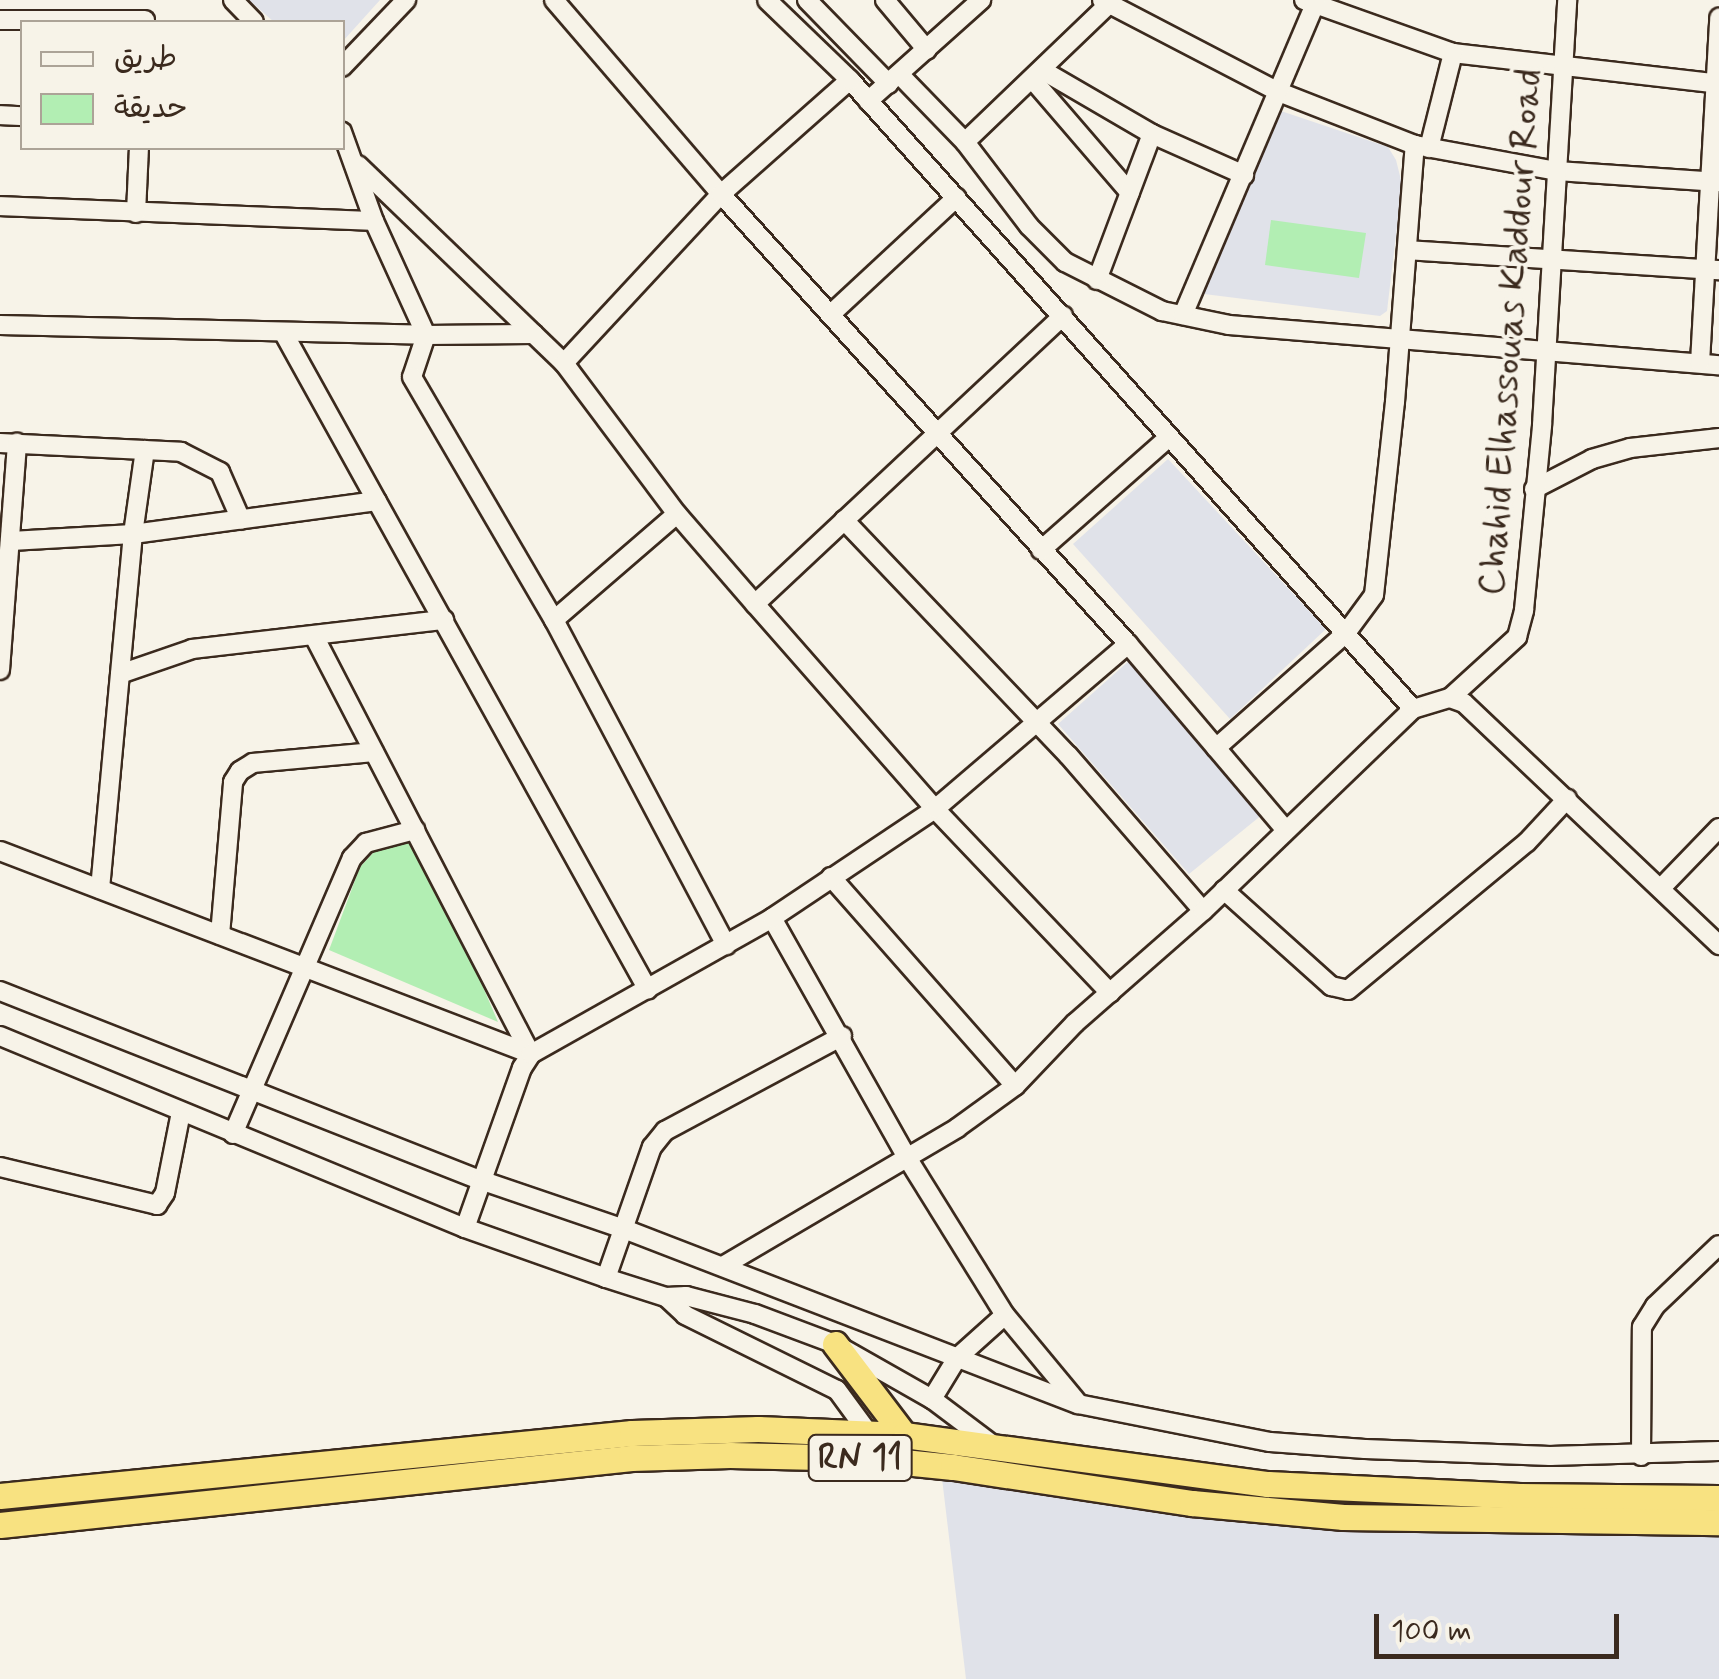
<!DOCTYPE html>
<html>
<head>
<meta charset="utf-8">
<style>
  body { margin:0 }
  #map { position:relative; width:1719px; height:1679px; overflow:hidden; background:#f7f3e8; font-family:Mynerve,"Playpen Sans Arabic",sans-serif }
  div>[style] { position:absolute }
  .built>* { inset:0; background:#e0e2e9 }
  .green>* { inset:0; background:#b2eeb3 }
  .roads { filter:drop-shadow(2px 0 #3b2a1e) drop-shadow(-2px 0 #3b2a1e) drop-shadow(0 2px #3b2a1e) drop-shadow(0 -2px #3b2a1e) }
  .minor>* { height:18px; margin:-9px; padding:0 9px; transform-origin:9px; border-radius:9px; background:#f7f3e8 }
  .highway>* { height:25px; margin:-12.5px; padding:0 12.5px; transform-origin:12.5px; border-radius:12.5px; background:#f8e281 }
  span { translate:-50% -50%; white-space:nowrap; text-align:center; line-height:1.15; -webkit-text-stroke:8px #f7f3e8; paint-order:stroke }
  .shield-label span { padding:2px 8px; background:#f7f3e8; border:2px solid; border-radius:8px; -webkit-text-stroke-width:0 }
  .shield-label { font-size:35px; color:#3b2a1e; font-weight:700 }
  .street-label { font-size:38px; color:#3b2a1e }
  .legend { position:absolute; left:20px; top:20px; width:325px; height:130px; box-sizing:border-box; background:#f7f3e8; border:2px solid #aca397; margin:0; padding:12px 18px; list-style:none; font-size:30px; color:#3b2a1e }
  .legend li { display:flex; align-items:center; gap:20px; height:50px }
  .legend b { width:50px; border:2px solid #aca397 }
  .scale { position:absolute; left:1374px; top:1614px; width:245px; height:45px; box-sizing:border-box; border:5px solid #3b2a1e; border-top:0; padding-left:12px; font-size:30px; line-height:35px; white-space:nowrap; color:#3b2a1e; -webkit-text-stroke:8px #f7f3e8; paint-order:stroke }
</style>
</head>
<body>
<div id="map">
  <div class="built">
    <div style="clip-path:polygon(249px 0,380px 0,343px 41px,342px 22px,274px 22px)"></div>
    <div style="clip-path:polygon(1281px 111px,1388px 147px,1396px 160px,1402px 184px,1387px 311px,1380px 316px,1204px 294px)"></div>
    <div style="clip-path:polygon(1168px 459px,1326px 629px,1230px 719px,1073px 544px)"></div>
    <div style="clip-path:polygon(1130px 660px,1263px 814px,1189px 874px,1058px 724px)"></div>
    <div style="clip-path:polygon(941px 1470px,1234px 1518px,1719px 1534px,1719px 1679px,966px 1679px)"></div>
  </div>
  <div class="green">
    <div style="clip-path:polygon(1271px 220px,1366px 233px,1359px 278px,1265px 265px)"></div>
    <div style="clip-path:polygon(420px 840px,498px 1022px,329px 950px,360px 867px,375px 851px)"></div>
  </div>
  <div class="roads">
    <div class="minor">
      <div style="left:233px;top:0;width:30px;rotate:46deg"></div>
      <div style="left:554px;top:0;width:256px;rotate:49.3deg"></div>
      <div style="left:721px;top:194px;width:607px;rotate:47.87deg"></div>
      <div style="left:1128px;top:644px;width:244px;rotate:49.7deg"></div>
      <div style="left:807px;top:0;width:117px;rotate:45.7deg"></div>
      <div style="left:885px;top:0;width:65px;rotate:50deg"></div>
      <div style="left:1102px;top:0;width:199px;rotate:27.5deg"></div>
      <div style="left:1279px;top:92px;width:146px;rotate:21.3deg"></div>
      <div style="left:1415px;top:145px;width:144px;rotate:10.4deg"></div>
      <div style="left:1557px;top:171px;width:162px;rotate:3.9deg"></div>
      <div style="left:1304px;top:0;width:158px;rotate:19.6deg"></div>
      <div style="left:1453px;top:53px;width:268px;rotate:6.6deg"></div>
      <div style="left:0;top:20px;width:145px"></div>
      <div style="left:342px;top:67px;width:93px;rotate:-46.3deg"></div>
      <div style="left:1042px;top:70px;width:127px;rotate:30.2deg"></div>
      <div style="left:1152px;top:134px;width:101px;rotate:24deg"></div>
      <div style="left:900px;top:75px;width:93px;rotate:45.9deg"></div>
      <div style="left:965px;top:142px;width:106px;rotate:52.7deg"></div>
      <div style="left:1029px;top:226px;width:51px;rotate:45deg"></div>
      <div style="left:1065px;top:262px;width:109px;rotate:26.8deg"></div>
      <div style="left:1162px;top:311px;width:68px;rotate:11.8deg"></div>
      <div style="left:1229px;top:325px;width:492px;rotate:4.7deg"></div>
      <div style="left:1032px;top:79px;width:150px;rotate:49.3deg"></div>
      <div style="left:868px;top:101px;width:152px;rotate:-41.8deg"></div>
      <div style="left:0;top:115px;width:22px;rotate:3deg"></div>
      <div style="left:965px;top:142px;width:199px;rotate:-43.8deg"></div>
      <div style="left:1429px;top:148px;width:98px;rotate:-75.8deg"></div>
      <div style="left:358px;top:165px;width:286px;rotate:43.9deg"></div>
      <div style="left:564px;top:363px;width:189px;rotate:53.2deg"></div>
      <div style="left:677px;top:514px;width:119px;rotate:49.1deg"></div>
      <div style="left:755px;top:604px;width:273px;rotate:48.7deg"></div>
      <div style="left:935px;top:809px;width:254px;rotate:46.4deg"></div>
      <div style="left:0;top:206px;width:374px;rotate:2.3deg"></div>
      <div style="left:374px;top:221px;width:95px;rotate:-109.8deg"></div>
      <div style="left:136px;top:213px;width:65px;rotate:-87.4deg"></div>
      <div style="left:374px;top:221px;width:125px;rotate:65.5deg"></div>
      <div style="left:426px;top:335px;width:44px;rotate:108.4deg"></div>
      <div style="left:412px;top:377px;width:281px;rotate:59.7deg"></div>
      <div style="left:554px;top:620px;width:368px;rotate:62.1deg"></div>
      <div style="left:1407px;top:250px;width:313px;rotate:3.7deg"></div>
      <div style="left:1097px;top:280px;width:156px;rotate:-69.4deg"></div>
      <div style="left:831px;top:314px;width:171px;rotate:-42.9deg"></div>
      <div style="left:1183px;top:315px;width:342px;rotate:-67deg"></div>
      <div style="left:0;top:325px;width:426px;rotate:1.3deg"></div>
      <div style="left:426px;top:335px;width:108px;rotate:-0.5deg"></div>
      <div style="left:283px;top:332px;width:752px;rotate:60.98deg"></div>
      <div style="left:564px;top:363px;width:231px;rotate:-47.1deg"></div>
      <div style="left:721px;top:194px;width:172px;rotate:-41.5deg"></div>
      <div style="left:1700px;top:363px;width:346px;rotate:-86.8deg"></div>
      <div style="left:0;top:443px;width:181px;rotate:2.8deg"></div>
      <div style="left:181px;top:452px;width:44px;rotate:27.1deg"></div>
      <div style="left:220px;top:472px;width:52px;rotate:66.4deg"></div>
      <div style="left:1534px;top:489px;width:65px;rotate:-27.3deg"></div>
      <div style="left:1592px;top:459px;width:40px;rotate:-16deg"></div>
      <div style="left:1630px;top:448px;width:90px;rotate:-6.4deg"></div>
      <div style="left:844px;top:520px;width:325px;rotate:46.4deg"></div>
      <div style="left:1068px;top:755px;width:206px;rotate:49.1deg"></div>
      <div style="left:11px;top:541px;width:122px;rotate:-3.3deg"></div>
      <div style="left:133px;top:534px;width:246px;rotate:-7.7deg"></div>
      <div style="left:1041px;top:550px;width:169px;rotate:-41.4deg"></div>
      <div style="left:755px;top:604px;width:422px;rotate:-43.1deg"></div>
      <div style="left:554px;top:620px;width:162px;rotate:-40.8deg"></div>
      <div style="left:314px;top:636px;width:471px;rotate:62.6deg"></div>
      <div style="left:0;top:670px;width:228px;rotate:-85.7deg"></div>
      <div style="left:120px;top:674px;width:76px;rotate:-19.1deg"></div>
      <div style="left:192px;top:649px;width:254px;rotate:-6.6deg"></div>
      <div style="left:1450px;top:698px;width:91px;rotate:-42.3deg"></div>
      <div style="left:1517px;top:637px;width:28px;rotate:-75deg"></div>
      <div style="left:1524px;top:610px;width:186px;rotate:-84.4deg"></div>
      <div style="left:1542px;top:425px;width:426px;rotate:-86.6deg"></div>
      <div style="left:1413px;top:709px;width:39px;rotate:-17deg"></div>
      <div style="left:1450px;top:698px;width:15px;rotate:20deg"></div>
      <div style="left:1464px;top:703px;width:352px;rotate:43.5deg"></div>
      <div style="left:1216px;top:748px;width:174px;rotate:-41.5deg"></div>
      <div style="left:1346px;top:633px;width:47px;rotate:-53.6deg"></div>
      <div style="left:1374px;top:595px;width:194px;rotate:-83.8deg"></div>
      <div style="left:1395px;top:402px;width:258px;rotate:-85.6deg"></div>
      <div style="left:0;top:851px;width:568px;rotate:20.92deg"></div>
      <div style="left:831px;top:877px;width:278px;rotate:48.6deg"></div>
      <div style="left:1662px;top:887px;width:82px;rotate:-46deg"></div>
      <div style="left:100px;top:889px;width:357px;rotate:-84.7deg"></div>
      <div style="left:133px;top:534px;width:85px;rotate:-81.9deg"></div>
      <div style="left:1224px;top:890px;width:144px;rotate:41.9deg"></div>
      <div style="left:1331px;top:986px;width:17px;rotate:13deg"></div>
      <div style="left:1348px;top:990px;width:232px;rotate:-39.6deg"></div>
      <div style="left:1527px;top:842px;width:59px;rotate:-47.1deg"></div>
      <div style="left:772px;top:918px;width:273px;rotate:60.6deg"></div>
      <div style="left:906px;top:1156px;width:187px;rotate:58.1deg"></div>
      <div style="left:1005px;top:1315px;width:114px;rotate:50.3deg"></div>
      <div style="left:220px;top:935px;width:154px;rotate:-85.1deg"></div>
      <div style="left:233px;top:782px;width:13px;rotate:-58deg"></div>
      <div style="left:240px;top:771px;width:15px;rotate:-32deg"></div>
      <div style="left:253px;top:763px;width:121px;rotate:-5.2deg"></div>
      <div style="left:0;top:991px;width:516px;rotate:21.49deg"></div>
      <div style="left:480px;top:1180px;width:152px;rotate:18.8deg"></div>
      <div style="left:624px;top:1229px;width:487px;rotate:21.1deg"></div>
      <div style="left:1078px;top:1404px;width:196px;rotate:11.2deg"></div>
      <div style="left:1270px;top:1442px;width:95px;rotate:4.2deg"></div>
      <div style="left:1365px;top:1449px;width:185px;rotate:2.2deg"></div>
      <div style="left:1550px;top:1456px;width:169px;rotate:-1.7deg"></div>
      <div style="left:0;top:1036px;width:503px;rotate:22.44deg"></div>
      <div style="left:465px;top:1228px;width:150px;rotate:19.5deg"></div>
      <div style="left:606px;top:1278px;width:63px;rotate:17.6deg"></div>
      <div style="left:666px;top:1297px;width:20px;rotate:-3deg"></div>
      <div style="left:686px;top:1296px;width:71px;rotate:14.6deg"></div>
      <div style="left:755px;top:1314px;width:85px;rotate:20.6deg"></div>
      <div style="left:835px;top:1344px;width:112px;rotate:29.6deg"></div>
      <div style="left:932px;top:1399px;width:76px;rotate:37deg"></div>
      <div style="left:233px;top:1134px;width:301px;rotate:-66.7deg"></div>
      <div style="left:352px;top:858px;width:21px;rotate:-47deg"></div>
      <div style="left:366px;top:843px;width:51px;rotate:-14.9deg"></div>
      <div style="left:0;top:1167px;width:162px;rotate:13.6deg"></div>
      <div style="left:157px;top:1205px;width:14px;rotate:-56deg"></div>
      <div style="left:165px;top:1193px;width:83px;rotate:-78.8deg"></div>
      <div style="left:465px;top:1228px;width:170px;rotate:-70.4deg"></div>
      <div style="left:522px;top:1068px;width:17px;rotate:-57deg"></div>
      <div style="left:531px;top:1054px;width:277px;rotate:-29.4deg"></div>
      <div style="left:772px;top:918px;width:196px;rotate:-33.8deg"></div>
      <div style="left:935px;top:809px;width:254px;rotate:-40.5deg"></div>
      <div style="left:723px;top:1266px;width:272px;rotate:-30.5deg"></div>
      <div style="left:957px;top:1128px;width:72px;rotate:-35.9deg"></div>
      <div style="left:1015px;top:1086px;width:87px;rotate:-46.4deg"></div>
      <div style="left:1075px;top:1023px;width:170px;rotate:-41.2deg"></div>
      <div style="left:1203px;top:911px;width:291px;rotate:-43.9deg"></div>
      <div style="left:1413px;top:709px;width:844px;rotate:-131.83deg"></div>
      <div style="left:850px;top:80px;width:115px;rotate:-136.1deg"></div>
      <div style="left:606px;top:1278px;width:139px;rotate:-70.7deg"></div>
      <div style="left:652px;top:1147px;width:21px;rotate:-51deg"></div>
      <div style="left:665px;top:1131px;width:201px;rotate:-28.2deg"></div>
      <div style="left:666px;top:1297px;width:26px;rotate:43deg"></div>
      <div style="left:685px;top:1315px;width:169px;rotate:26.3deg"></div>
      <div style="left:837px;top:1390px;width:51px;rotate:53.8deg"></div>
      <div style="left:932px;top:1399px;width:48px;rotate:-58.6deg"></div>
      <div style="left:957px;top:1358px;width:64px;rotate:-41.9deg"></div>
      <div style="left:1641px;top:1456px;width:129px;rotate:-89.6deg"></div>
      <div style="left:1642px;top:1327px;width:25px;rotate:-58deg"></div>
      <div style="left:1655px;top:1306px;width:88px;rotate:-43.6deg"></div>
    </div>
    <div class="highway">
      <div style="left:835px;top:1344px;width:114px;rotate:52.8deg"></div>
      <div style="left:0;top:1496px;width:635px;rotate:-5.69deg"></div>
      <div style="left:632px;top:1433px;width:126px;rotate:-1.8deg"></div>
      <div style="left:758px;top:1429px;width:146px;rotate:2.4deg"></div>
      <div style="left:904px;top:1435px;width:367px;rotate:7.7deg"></div>
      <div style="left:1268px;top:1484px;width:252px;rotate:2.7deg"></div>
      <div style="left:1520px;top:1496px;width:199px;rotate:0.6deg"></div>
      <div style="left:0;top:1525px;width:635px;rotate:-6.06deg"></div>
      <div style="left:631px;top:1458px;width:99px;rotate:-1.7deg"></div>
      <div style="left:730px;top:1455px;width:134px;rotate:1.3deg"></div>
      <div style="left:864px;top:1458px;width:89px;rotate:5.8deg"></div>
      <div style="left:953px;top:1467px;width:242px;rotate:8.6deg"></div>
      <div style="left:1192px;top:1503px;width:152px;rotate:5.3deg"></div>
      <div style="left:1343px;top:1517px;width:376px;rotate:0.8deg"></div>
    </div>
  </div>
  <div class="shield-label">
    <span style="left:860px;top:1458px">RN 11</span>
  </div>
  <div class="street-label">
    <span style="left:1511px;top:332px;rotate:-86deg">Chahid Elhassouas Kaddour Road</span>
  </div>
  <ul class="legend">
  <li><b style="height:12px;background:#f7f3e8"></b>طريق</li>
  <li><b style="height:28px;background:#b2eeb3"></b>حديقة</li>
  </ul>
  <div class="scale">100 m</div>
</div>
</body>
</html>
